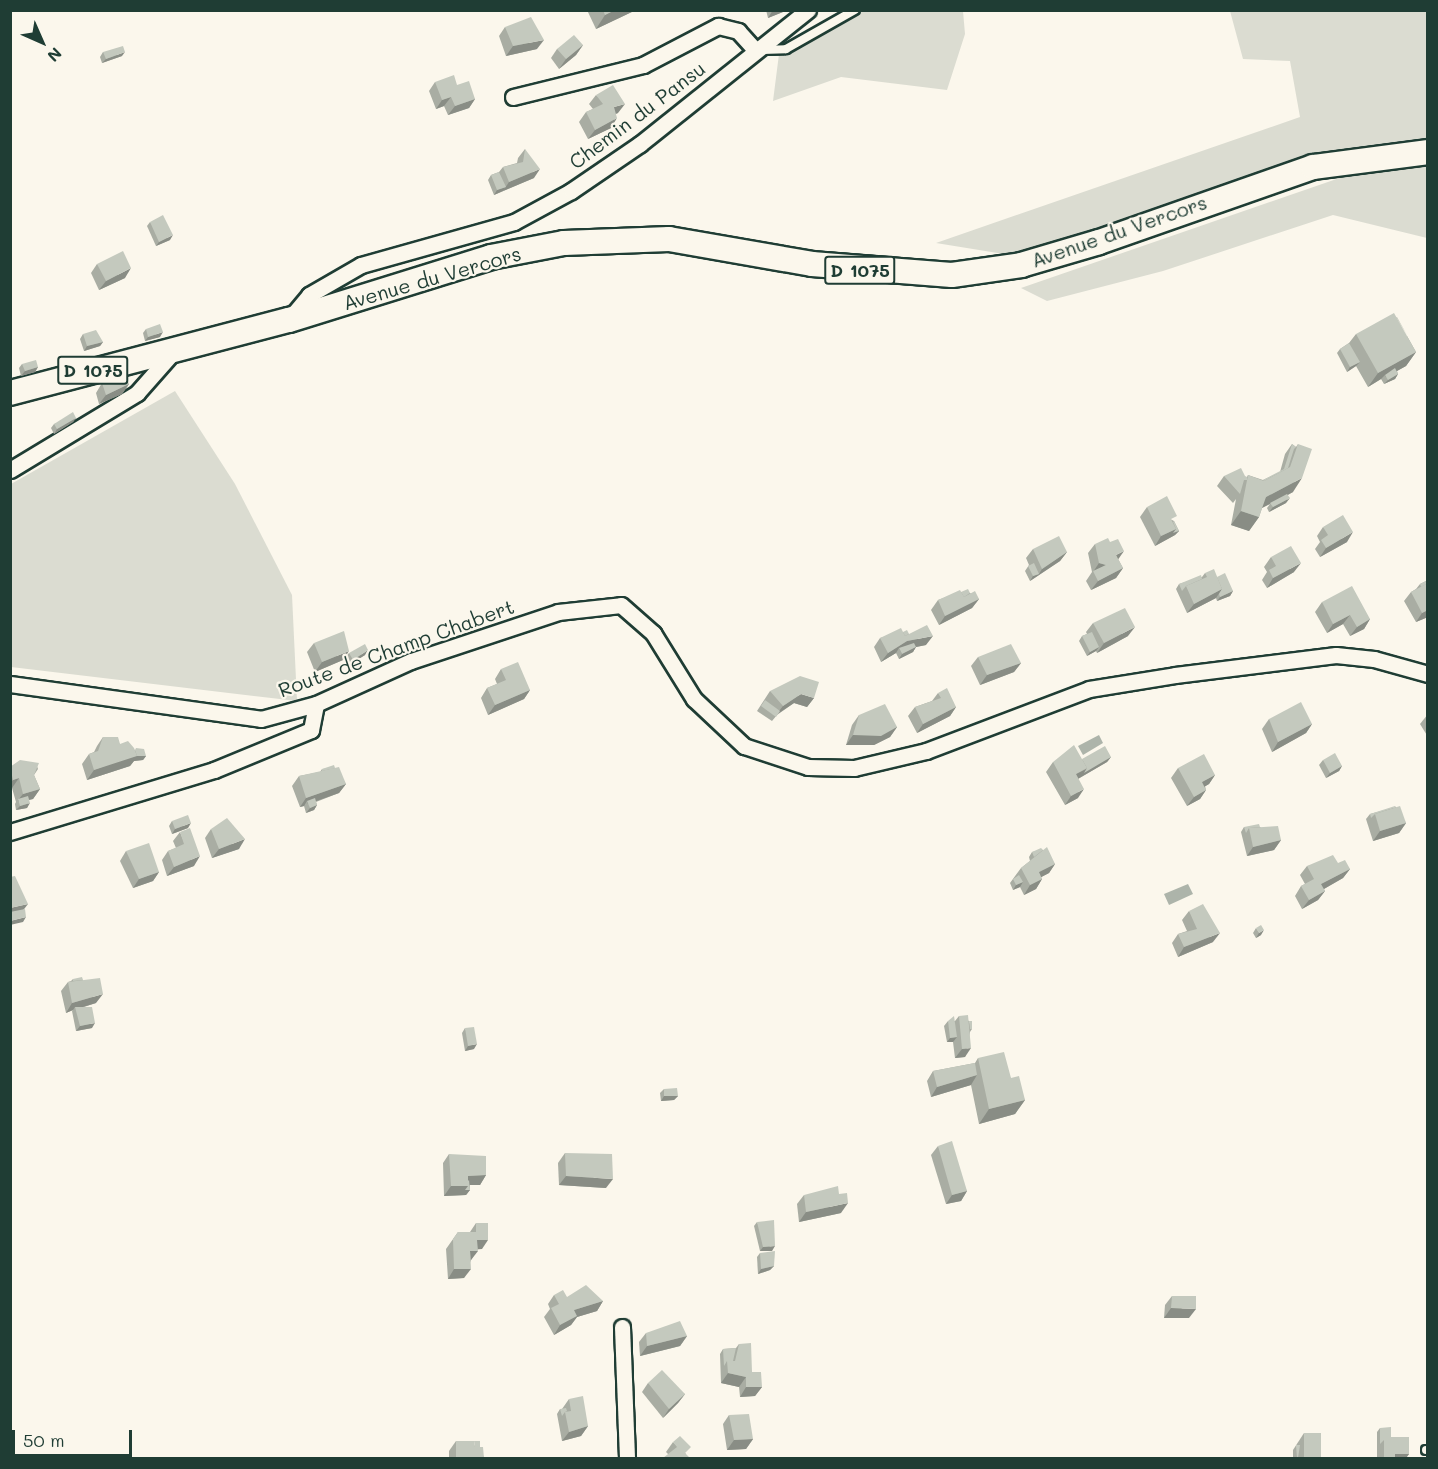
<!DOCTYPE html>
<html>
<head>
<meta charset="utf-8">
<style>
  body { margin:0 }
  #map { position:relative; width:1438px; height:1469px; overflow:hidden; background:#fbf7ec; font-family:Mali,sans-serif }
  div>[style] { position:absolute }
  .green>* { inset:0; background:#dbdcd1 }
  .water>* { inset:0; background:#adb4aa }
  .roads { filter:drop-shadow(2px 0 #1f3d34) drop-shadow(-2px 0 #1f3d34) drop-shadow(0 2px #1f3d34) drop-shadow(0 -2px #1f3d34) }
  .lane>* { height:8px; margin:-4px; padding:0 4px; transform-origin:4px; border-radius:4px; background:#fbf7ec }
  .street>* { height:15px; margin:-7.5px; padding:0 7.5px; transform-origin:7.5px; border-radius:7.5px; background:#fbf7ec }
  .primary>* { height:24px; margin:-12px; padding:0 12px; transform-origin:12px; border-radius:12px; background:#fbf7ec }
  .wall>* { inset:0; background:#a9ada3 }
  .shaded-wall>* { inset:0; background:#898d85 }
  .building>* { inset:0; background:#c4c9be }
  span { translate:-50% -50%; white-space:nowrap; text-align:center; line-height:1.15; -webkit-text-stroke:4.5px #fbf7ec; paint-order:stroke }
  .shield-label span { padding:2px 4px; background:#fbf7ec; border:2px solid; border-radius:4px; -webkit-text-stroke-width:0 }
  .shield-label { font-size:18px; color:#1f3d34; font-weight:700 }
  .street-label { font-size:20px; color:#1f3d34 }
  .frame { position:absolute; inset:0; border:12px solid #1f3d34; pointer-events:none }
  .north { position:absolute; left:12px; top:12px; width:60px; height:60px; -webkit-text-stroke:4px #fbf7ec; paint-order:stroke; rotate:135deg; font-size:16px; font-weight:700; line-height:24px; text-align:center; color:#1f3d34 }
  .north::after { content:''; display:block; margin:auto; width:21px; height:27px; background:#1f3d34; clip-path:polygon(50% 0,100% 100%,50% 72%,0 100%) }
  .scale { position:absolute; left:12px; top:1430px; width:120px; height:27px; box-sizing:border-box; border:3px solid #1f3d34; border-top:0; padding-left:8px; font-size:18px; line-height:21px; white-space:nowrap; color:#1f3d34; -webkit-text-stroke:4px #fbf7ec; paint-order:stroke }
</style>
</head>
<body>
<div id="map">
  <div class="green">
    <div style="clip-path:polygon(853px 11px,963px 11px,965px 34px,947px 90px,841px 77px,773px 101px,779px 54px)"></div>
    <div style="clip-path:polygon(1230px 11px,1427px 11px,1427px 141px,1137px 218px,1016px 256px,936px 243px,1300px 117px,1290px 61px,1243px 59px)"></div>
    <div style="clip-path:polygon(1380px 164px,1427px 164px,1427px 238px,1333px 215px,1163px 271px,1047px 301px,1021px 288px)"></div>
    <div style="clip-path:polygon(175px 391px,235px 484px,292px 595px,297px 701px,11px 667px,11px 484px)"></div>
  </div>
  <div class="water">
    <div style="clip-path:polygon(1099px 735px,1103px 743px,1083px 755px,1078px 746px)"></div>
    <div style="clip-path:polygon(1188px 884px,1193px 894px,1169px 905px,1164px 894px)"></div>
  </div>
  <div class="roads">
    <div class="lane">
      <div style="left:762px;top:50px;width:24px;rotate:-2deg"></div>
      <div style="left:786px;top:49px;width:79px;rotate:-29.5deg"></div>
      <div style="left:1426px;top:1450px;width:2px"></div>
    </div>
    <div class="street">
      <div style="left:513px;top:97px;width:134px;rotate:-13.8deg"></div>
      <div style="left:643px;top:65px;width:85px;rotate:-27.5deg"></div>
      <div style="left:718px;top:26px;width:21px;rotate:14deg"></div>
      <div style="left:738px;top:31px;width:25px;rotate:48deg"></div>
      <div style="left:290px;top:318px;width:30px;rotate:-50deg"></div>
      <div style="left:309px;top:295px;width:60px;rotate:-30deg"></div>
      <div style="left:361px;top:265px;width:159px;rotate:-15.7deg"></div>
      <div style="left:514px;top:222px;width:65px;rotate:-28.5deg"></div>
      <div style="left:571px;top:191px;width:83px;rotate:-34.3deg"></div>
      <div style="left:640px;top:144px;width:215px;rotate:-38.6deg"></div>
      <div style="left:10px;top:470px;width:149px;rotate:-31.2deg"></div>
      <div style="left:137px;top:393px;width:56px;rotate:-48.6deg"></div>
      <div style="left:10px;top:684px;width:253px;rotate:7.9deg"></div>
      <div style="left:261px;top:719px;width:57px;rotate:-15.3deg"></div>
      <div style="left:316px;top:704px;width:104px;rotate:-24.4deg"></div>
      <div style="left:411px;top:661px;width:155px;rotate:-18.4deg"></div>
      <div style="left:558px;top:612px;width:63px;rotate:-6.3deg"></div>
      <div style="left:621px;top:605px;width:43px;rotate:41.2deg"></div>
      <div style="left:653px;top:633px;width:78px;rotate:58.2deg"></div>
      <div style="left:694px;top:699px;width:69px;rotate:43.2deg"></div>
      <div style="left:744px;top:746px;width:67px;rotate:18.2deg"></div>
      <div style="left:808px;top:767px;width:46px;rotate:1.2deg"></div>
      <div style="left:854px;top:768px;width:74px;rotate:-13.3deg"></div>
      <div style="left:926px;top:751px;width:174px;rotate:-20.8deg"></div>
      <div style="left:1089px;top:689px;width:87px;rotate:-9.2deg"></div>
      <div style="left:1175px;top:675px;width:162px;rotate:-7.1deg"></div>
      <div style="left:1336px;top:655px;width:38px;rotate:6deg"></div>
      <div style="left:1374px;top:659px;width:56px;rotate:15.5deg"></div>
      <div style="left:10px;top:832px;width:213px;rotate:-16.9deg"></div>
      <div style="left:214px;top:770px;width:105px;rotate:-22.4deg"></div>
      <div style="left:311px;top:730px;width:26px;rotate:-79deg"></div>
      <div style="left:622px;top:1327px;width:131px;rotate:87.8deg"></div>
    </div>
    <div class="primary">
      <div style="left:10px;top:393px;width:288px;rotate:-14.7deg"></div>
      <div style="left:289px;top:320px;width:212px;rotate:-17.3deg"></div>
      <div style="left:491px;top:257px;width:74px;rotate:-10.9deg"></div>
      <div style="left:564px;top:243px;width:105px;rotate:-2.2deg"></div>
      <div style="left:669px;top:239px;width:145px;rotate:9.9deg"></div>
      <div style="left:812px;top:264px;width:140px;rotate:4.5deg"></div>
      <div style="left:952px;top:275px;width:70px;rotate:-8.2deg"></div>
      <div style="left:1021px;top:265px;width:81px;rotate:-16.4deg"></div>
      <div style="left:1099px;top:242px;width:227px;rotate:-19.3deg"></div>
      <div style="left:1313px;top:167px;width:116px;rotate:-7.4deg"></div>
    </div>
  </div>
  <div class="wall">
    <div style="clip-path:polygon(587px 10px,636px 10px,596px 29px)"></div>
    <div style="clip-path:polygon(766px 10px,784px 10px,783px 12px,768px 18px)"></div>
    <div style="clip-path:polygon(505px 27px,537px 49px,506px 56px,499px 36px)"></div>
    <div style="clip-path:polygon(583px 45px,576px 55px,559px 69px,551px 58px,557px 49px)"></div>
    <div style="clip-path:polygon(103px 52px,122px 56px,102px 63px,100px 57px)"></div>
    <div style="clip-path:polygon(435px 82px,457px 85px,475px 99px,469px 108px,448px 115px,444px 106px,436px 109px,429px 91px)"></div>
    <div style="clip-path:polygon(596px 95px,618px 113px,616px 114px,611px 128px,588px 139px,579px 122px,586px 112px,593px 109px,589px 104px)"></div>
    <div style="clip-path:polygon(525px 149px,534px 178px,494px 195px,488px 180px,491px 175px,499px 172px,503px 167px,517px 163px,518px 158px)"></div>
    <div style="clip-path:polygon(150px 222px,170px 240px,156px 246px,147px 226px)"></div>
    <div style="clip-path:polygon(97px 264px,125px 278px,99px 290px,91px 273px)"></div>
    <div style="clip-path:polygon(146px 329px,160px 337px,145px 341px,143px 333px)"></div>
    <div style="clip-path:polygon(83px 334px,103px 342px,100px 346px,84px 351px,80px 339px)"></div>
    <div style="clip-path:polygon(1356px 334px,1407px 336px,1416px 352px,1406px 366px,1397px 371px,1398px 374px,1395px 379px,1384px 384px,1381px 379px,1368px 387px,1356px 366px,1347px 372px,1337px 353px,1340px 349px,1349px 343px)"></div>
    <div style="clip-path:polygon(22px 364px,38px 367px,35px 372px,21px 376px,19px 368px)"></div>
    <div style="clip-path:polygon(111px 376px,129px 384px,122px 394px,99px 404px,96px 393px,102px 383px,107px 382px)"></div>
    <div style="clip-path:polygon(76px 418px,73px 422px,54px 434px,51px 428px,54px 424px)"></div>
    <div style="clip-path:polygon(1292px 444px,1296px 447px,1298px 444px,1293px 492px,1288px 495px,1286px 503px,1269px 512px,1267px 508px,1270px 504px,1262px 508px,1259px 517px,1249px 531px,1231px 525px,1236px 499px,1233px 503px,1217px 486px,1224px 476px,1247px 477px,1248px 475px,1263px 480px,1280px 472px,1285px 454px)"></div>
    <div style="clip-path:polygon(1147px 507px,1174px 521px,1179px 531px,1175px 535px,1155px 546px,1140px 517px)"></div>
    <div style="clip-path:polygon(1323px 527px,1347px 542px,1320px 557px,1315px 549px,1320px 542px,1317px 536px)"></div>
    <div style="clip-path:polygon(1095px 544px,1118px 559px,1123px 568px,1116px 578px,1091px 590px,1086px 581px,1092px 572px,1088px 553px)"></div>
    <div style="clip-path:polygon(1033px 549px,1067px 552px,1060px 561px,1030px 581px,1025px 571px,1029px 565px,1026px 558px)"></div>
    <div style="clip-path:polygon(1271px 557px,1294px 572px,1267px 588px,1262px 580px,1267px 572px,1264px 567px)"></div>
    <div style="clip-path:polygon(1205px 573px,1217px 577px,1233px 591px,1230px 596px,1217px 601px,1216px 598px,1187px 613px,1176px 589px,1179px 584px,1202px 577px)"></div>
    <div style="clip-path:polygon(1428px 580px,1428px 617px,1416px 622px,1404px 601px,1411px 592px,1416px 589px,1420px 584px)"></div>
    <div style="clip-path:polygon(961px 592px,970px 593px,979px 599px,972px 608px,939px 625px,931px 610px,938px 600px)"></div>
    <div style="clip-path:polygon(1322px 602px,1370px 619px,1364px 629px,1350px 636px,1343px 624px,1327px 633px,1315px 612px)"></div>
    <div style="clip-path:polygon(1093px 623px,1128px 636px,1097px 653px,1096px 651px,1087px 656px,1079px 641px,1082px 636px,1087px 634px,1086px 632px)"></div>
    <div style="clip-path:polygon(903px 632px,909px 634px,926px 645px,916px 647px,913px 652px,899px 659px,896px 653px,881px 662px,874px 647px,880px 638px)"></div>
    <div style="clip-path:polygon(314px 643px,343px 660px,315px 672px,307px 652px)"></div>
    <div style="clip-path:polygon(349px 653px,365px 655px,349px 665px,345px 658px)"></div>
    <div style="clip-path:polygon(978px 657px,1021px 663px,1014px 672px,980px 685px,971px 666px)"></div>
    <div style="clip-path:polygon(501px 669px,530px 690px,524px 699px,488px 715px,481px 698px,487px 688px,497px 684px,495px 679px)"></div>
    <div style="clip-path:polygon(770px 691px,814px 698px,807px 707px,794px 703px,777px 715px,772px 721px,757px 711px)"></div>
    <div style="clip-path:polygon(938px 693px,956px 707px,950px 716px,917px 733px,908px 716px,915px 707px,932px 701px)"></div>
    <div style="clip-path:polygon(1428px 714px,1428px 737px,1420px 724px)"></div>
    <div style="clip-path:polygon(859px 715px,897px 727px,890px 737px,874px 745px,846px 745px,852px 725px)"></div>
    <div style="clip-path:polygon(1269px 719px,1312px 724px,1306px 733px,1272px 752px,1262px 729px)"></div>
    <div style="clip-path:polygon(103px 737px,135px 750px,146px 756px,143px 760px,134px 761px,130px 766px,87px 780px,82px 764px,89px 754px,94px 752px,97px 746px)"></div>
    <div style="clip-path:polygon(1111px 757px,1107px 762px,1078px 779px,1078px 798px,1065px 805px,1046px 772px,1053px 762px)"></div>
    <div style="clip-path:polygon(1323px 760px,1342px 766px,1339px 771px,1326px 778px,1319px 765px)"></div>
    <div style="clip-path:polygon(10px 766px,37px 766px,38px 769px,34px 775px,40px 789px,33px 799px,29px 800px,27px 808px,16px 810px,15px 804px,16px 802px,12px 788px,10px 788px)"></div>
    <div style="clip-path:polygon(335px 768px,346px 784px,339px 793px,316px 802px,317px 805px,314px 810px,306px 813px,304px 806px,300px 807px,292px 786px,299px 776px,320px 772px,322px 769px)"></div>
    <div style="clip-path:polygon(1178px 768px,1215px 775px,1209px 784px,1205px 786px,1206px 790px,1200px 799px,1187px 806px,1171px 778px)"></div>
    <div style="clip-path:polygon(1396px 807px,1406px 823px,1399px 833px,1373px 841px,1366px 819px,1370px 814px)"></div>
    <div style="clip-path:polygon(172px 821px,188px 828px,172px 834px,169px 826px)"></div>
    <div style="clip-path:polygon(1244px 827px,1260px 827px,1281px 840px,1274px 850px,1247px 856px,1241px 832px)"></div>
    <div style="clip-path:polygon(211px 829px,239px 849px,212px 858px,205px 838px)"></div>
    <div style="clip-path:polygon(180px 832px,194px 866px,167px 876px,162px 860px,168px 851px,176px 848px,173px 841px)"></div>
    <div style="clip-path:polygon(1043px 850px,1055px 864px,1049px 873px,1041px 877px,1042px 879px,1036px 889px,1024px 895px,1020px 887px,1013px 890px,1010px 883px,1021px 868px,1030px 861px,1029px 857px,1032px 852px)"></div>
    <div style="clip-path:polygon(126px 851px,159px 872px,153px 881px,133px 888px,120px 861px)"></div>
    <div style="clip-path:polygon(1338px 863px,1350px 869px,1343px 878px,1324px 889px,1325px 891px,1318px 900px,1302px 909px,1295px 896px,1301px 886px,1305px 884px,1300px 875px,1307px 866px)"></div>
    <div style="clip-path:polygon(1189px 911px,1213px 942px,1178px 957px,1172px 943px,1178px 934px,1187px 931px,1182px 920px)"></div>
    <div style="clip-path:polygon(1256px 928px,1261px 935px,1256px 938px,1253px 933px)"></div>
    <div style="clip-path:polygon(73px 979px,83px 980px,96px 1003px,84px 1007px,92px 1028px,76px 1031px,72px 1011px,73px 1010px,66px 1013px,61px 991px,68px 982px,71px 981px)"></div>
    <div style="clip-path:polygon(959px 1016px,969px 1021px,972px 1029px,970px 1032px,965px 1057px,955px 1058px,953px 1042px,947px 1042px,944px 1026px,948px 1021px,955px 1021px)"></div>
    <div style="clip-path:polygon(465px 1028px,474px 1049px,465px 1051px,462px 1033px)"></div>
    <div style="clip-path:polygon(978px 1058px,1011px 1078px,1025px 1100px,1015px 1114px,979px 1124px,971px 1085px,931px 1097px,927px 1081px,933px 1071px,975px 1063px)"></div>
    <div style="clip-path:polygon(664px 1089px,678px 1096px,674px 1100px,661px 1101px,660px 1093px)"></div>
    <div style="clip-path:polygon(938px 1146px,967px 1191px,961px 1201px,946px 1204px,931px 1155px)"></div>
    <div style="clip-path:polygon(565px 1153px,606px 1188px,559px 1185px,558px 1163px)"></div>
    <div style="clip-path:polygon(449px 1154px,486px 1175px,480px 1185px,470px 1185px,470px 1190px,466px 1195px,444px 1196px,443px 1163px)"></div>
    <div style="clip-path:polygon(804px 1195px,841px 1213px,799px 1222px,797px 1204px)"></div>
    <div style="clip-path:polygon(757px 1222px,772px 1251px,760px 1251px,754px 1226px)"></div>
    <div style="clip-path:polygon(476px 1223px,482px 1249px,478px 1249px,471px 1260px,464px 1278px,448px 1279px,446px 1249px,458px 1232px,470px 1232px)"></div>
    <div style="clip-path:polygon(760px 1253px,774px 1266px,770px 1270px,758px 1274px,757px 1257px)"></div>
    <div style="clip-path:polygon(554px 1295px,567px 1297px,603px 1301px,597px 1311px,577px 1317px,571px 1325px,554px 1335px,544px 1317px,550px 1309px,548px 1304px)"></div>
    <div style="clip-path:polygon(1172px 1296px,1189px 1318px,1164px 1318px,1165px 1305px)"></div>
    <div style="clip-path:polygon(646px 1333px,687px 1336px,680px 1346px,640px 1356px,639px 1342px)"></div>
    <div style="clip-path:polygon(739px 1344px,752px 1372px,762px 1387px,755px 1396px,740px 1397px,739px 1387px,721px 1383px,720px 1354px,723px 1349px,736px 1348px)"></div>
    <div style="clip-path:polygon(648px 1383px,685px 1394px,678px 1403px,663px 1418px,642px 1392px)"></div>
    <div style="clip-path:polygon(569px 1399px,588px 1426px,581px 1436px,562px 1441px,557px 1414px,560px 1409px,562px 1409px)"></div>
    <div style="clip-path:polygon(729px 1415px,753px 1439px,746px 1449px,727px 1450px,723px 1424px)"></div>
    <div style="clip-path:polygon(1380px 1428px,1409px 1454px,1406px 1458px,1377px 1458px,1377px 1432px)"></div>
    <div style="clip-path:polygon(1304px 1433px,1321px 1458px,1293px 1458px,1293px 1450px)"></div>
    <div style="clip-path:polygon(456px 1441px,480px 1447px,484px 1458px,449px 1458px,449px 1451px)"></div>
    <div style="clip-path:polygon(673px 1442px,686px 1454px,668px 1454px,666px 1452px)"></div>
  </div>
  <div class="shaded-wall">
    <div style="clip-path:polygon(615px 10px,636px 10px,596px 29px,605px 15px)"></div>
    <div style="clip-path:polygon(773px 10px,784px 10px,783px 12px,768px 18px)"></div>
    <div style="clip-path:polygon(544px 40px,537px 49px,506px 56px,513px 46px)"></div>
    <div style="clip-path:polygon(583px 45px,576px 55px,559px 69px,566px 59px)"></div>
    <div style="clip-path:polygon(125px 52px,122px 56px,102px 63px,106px 59px)"></div>
    <div style="clip-path:polygon(451px 97px,444px 106px,436px 109px,442px 100px)"></div>
    <div style="clip-path:polygon(475px 99px,469px 108px,448px 115px,455px 106px)"></div>
    <div style="clip-path:polygon(625px 104px,618px 113px,608px 116px,614px 107px)"></div>
    <div style="clip-path:polygon(617px 118px,611px 128px,588px 139px,595px 130px)"></div>
    <div style="clip-path:polygon(540px 169px,534px 178px,503px 191px,509px 182px)"></div>
    <div style="clip-path:polygon(506px 187px,503px 191px,494px 195px,497px 190px)"></div>
    <div style="clip-path:polygon(173px 235px,170px 240px,156px 246px,159px 242px)"></div>
    <div style="clip-path:polygon(131px 268px,125px 278px,99px 290px,106px 281px)"></div>
    <div style="clip-path:polygon(163px 332px,160px 337px,145px 341px,148px 337px)"></div>
    <div style="clip-path:polygon(103px 342px,100px 346px,84px 351px,87px 346px)"></div>
    <div style="clip-path:polygon(1416px 352px,1406px 366px,1386px 377px,1385px 375px,1381px 379px,1368px 387px,1378px 373px)"></div>
    <div style="clip-path:polygon(1360px 362px,1356px 366px,1347px 372px,1350px 367px)"></div>
    <div style="clip-path:polygon(38px 367px,35px 372px,21px 376px,25px 371px)"></div>
    <div style="clip-path:polygon(1398px 374px,1395px 379px,1384px 384px,1388px 380px)"></div>
    <div style="clip-path:polygon(129px 384px,122px 394px,99px 404px,106px 395px)"></div>
    <div style="clip-path:polygon(76px 418px,73px 422px,54px 434px,57px 429px)"></div>
    <div style="clip-path:polygon(1302px 478px,1293px 492px,1256px 511px,1266px 497px)"></div>
    <div style="clip-path:polygon(1290px 498px,1286px 503px,1269px 512px,1273px 507px)"></div>
    <div style="clip-path:polygon(1241px 511px,1259px 517px,1249px 531px,1231px 525px)"></div>
    <div style="clip-path:polygon(1176px 529px,1179px 531px,1175px 535px,1155px 546px,1161px 536px)"></div>
    <div style="clip-path:polygon(1353px 532px,1347px 542px,1320px 557px,1326px 548px)"></div>
    <div style="clip-path:polygon(1124px 551px,1117px 561px,1116px 555px)"></div>
    <div style="clip-path:polygon(1067px 552px,1060px 561px,1030px 581px,1033px 576px,1039px 574px,1042px 569px)"></div>
    <div style="clip-path:polygon(1099px 563px,1106px 565px,1093px 572px)"></div>
    <div style="clip-path:polygon(1301px 563px,1294px 572px,1267px 588px,1273px 578px)"></div>
    <div style="clip-path:polygon(1123px 568px,1116px 578px,1091px 590px,1098px 581px)"></div>
    <div style="clip-path:polygon(1222px 589px,1216px 598px,1187px 613px,1194px 604px)"></div>
    <div style="clip-path:polygon(1233px 591px,1230px 596px,1217px 601px,1220px 597px)"></div>
    <div style="clip-path:polygon(979px 599px,972px 608px,939px 625px,945px 616px)"></div>
    <div style="clip-path:polygon(1428px 610px,1428px 617px,1416px 622px,1422px 613px)"></div>
    <div style="clip-path:polygon(1350px 615px,1343px 624px,1327px 633px,1333px 624px)"></div>
    <div style="clip-path:polygon(1370px 619px,1364px 629px,1350px 636px,1357px 627px)"></div>
    <div style="clip-path:polygon(1135px 627px,1128px 636px,1097px 653px,1104px 643px)"></div>
    <div style="clip-path:polygon(933px 636px,926px 645px,916px 647px,913px 652px,899px 659px,902px 654px,899px 648px,896px 653px,881px 662px,888px 653px,907px 641px)"></div>
    <div style="clip-path:polygon(1099px 647px,1096px 651px,1087px 656px,1090px 652px)"></div>
    <div style="clip-path:polygon(368px 650px,365px 655px,349px 665px,353px 660px)"></div>
    <div style="clip-path:polygon(349px 651px,343px 660px,315px 672px,322px 662px)"></div>
    <div style="clip-path:polygon(1021px 663px,1014px 672px,980px 685px,987px 675px)"></div>
    <div style="clip-path:polygon(530px 690px,524px 699px,488px 715px,495px 705px)"></div>
    <div style="clip-path:polygon(801px 694px,814px 698px,807px 707px,794px 703px,776px 715px,783px 706px)"></div>
    <div style="clip-path:polygon(956px 707px,950px 716px,917px 733px,923px 724px)"></div>
    <div style="clip-path:polygon(1312px 724px,1306px 733px,1272px 752px,1278px 742px)"></div>
    <div style="clip-path:polygon(897px 727px,890px 737px,874px 745px,846px 745px,853px 735px)"></div>
    <div style="clip-path:polygon(132px 756px,146px 756px,143px 760px,134px 761px,130px 766px,87px 780px,94px 770px)"></div>
    <div style="clip-path:polygon(1111px 757px,1107px 762px,1069px 784px,1076px 774px)"></div>
    <div style="clip-path:polygon(1342px 766px,1339px 771px,1326px 778px,1330px 773px)"></div>
    <div style="clip-path:polygon(1215px 775px,1209px 784px,1196px 792px,1202px 782px)"></div>
    <div style="clip-path:polygon(19px 778px,12px 788px,10px 788px,10px 783px,13px 780px)"></div>
    <div style="clip-path:polygon(346px 784px,339px 793px,308px 804px,307px 801px,304px 806px,300px 807px,306px 798px)"></div>
    <div style="clip-path:polygon(40px 789px,33px 799px,19px 802px,18px 800px,23px 794px)"></div>
    <div style="clip-path:polygon(1084px 789px,1078px 798px,1065px 805px,1071px 796px)"></div>
    <div style="clip-path:polygon(1206px 790px,1200px 799px,1187px 806px,1194px 797px)"></div>
    <div style="clip-path:polygon(30px 803px,27px 808px,16px 810px,20px 806px)"></div>
    <div style="clip-path:polygon(317px 805px,314px 810px,306px 813px,310px 808px)"></div>
    <div style="clip-path:polygon(191px 823px,188px 828px,172px 834px,175px 829px)"></div>
    <div style="clip-path:polygon(1406px 823px,1399px 833px,1373px 841px,1380px 831px)"></div>
    <div style="clip-path:polygon(245px 839px,239px 849px,212px 858px,219px 849px)"></div>
    <div style="clip-path:polygon(1281px 840px,1274px 850px,1247px 856px,1253px 847px)"></div>
    <div style="clip-path:polygon(200px 856px,194px 866px,167px 876px,174px 867px)"></div>
    <div style="clip-path:polygon(1055px 864px,1049px 873px,1032px 882px,1039px 872px)"></div>
    <div style="clip-path:polygon(1350px 869px,1343px 878px,1315px 894px,1321px 884px)"></div>
    <div style="clip-path:polygon(159px 872px,153px 881px,133px 888px,139px 879px)"></div>
    <div style="clip-path:polygon(1042px 879px,1036px 889px,1024px 895px,1030px 885px)"></div>
    <div style="clip-path:polygon(1023px 882px,1020px 887px,1013px 890px,1016px 885px)"></div>
    <div style="clip-path:polygon(1325px 891px,1318px 900px,1302px 909px,1309px 900px)"></div>
    <div style="clip-path:polygon(28px 904px,21px 913px,10px 916px,10px 908px)"></div>
    <div style="clip-path:polygon(26px 917px,23px 922px,10px 925px,10px 921px)"></div>
    <div style="clip-path:polygon(1264px 930px,1261px 935px,1256px 938px,1259px 933px)"></div>
    <div style="clip-path:polygon(1220px 933px,1213px 942px,1178px 957px,1184px 947px)"></div>
    <div style="clip-path:polygon(103px 994px,96px 1003px,76px 1009px,75px 1007px,73px 1010px,66px 1013px,72px 1003px)"></div>
    <div style="clip-path:polygon(95px 1023px,92px 1028px,76px 1031px,80px 1026px)"></div>
    <div style="clip-path:polygon(957px 1037px,953px 1042px,947px 1042px,950px 1038px)"></div>
    <div style="clip-path:polygon(477px 1044px,474px 1049px,465px 1051px,468px 1046px)"></div>
    <div style="clip-path:polygon(971px 1048px,965px 1057px,955px 1058px,962px 1049px)"></div>
    <div style="clip-path:polygon(977px 1075px,971px 1085px,931px 1097px,937px 1087px)"></div>
    <div style="clip-path:polygon(664px 1096px,678px 1096px,674px 1100px,661px 1101px)"></div>
    <div style="clip-path:polygon(1025px 1100px,1015px 1114px,979px 1124px,989px 1109px)"></div>
    <div style="clip-path:polygon(486px 1175px,480px 1185px,464px 1185px,468px 1176px)"></div>
    <div style="clip-path:polygon(566px 1176px,613px 1179px,606px 1188px,559px 1185px)"></div>
    <div style="clip-path:polygon(451px 1186px,468px 1186px,470px 1190px,466px 1195px,444px 1196px)"></div>
    <div style="clip-path:polygon(967px 1191px,961px 1201px,946px 1204px,952px 1195px)"></div>
    <div style="clip-path:polygon(848px 1203px,841px 1213px,799px 1222px,806px 1212px)"></div>
    <div style="clip-path:polygon(477px 1240px,488px 1240px,482px 1249px,470px 1250px)"></div>
    <div style="clip-path:polygon(775px 1246px,772px 1251px,760px 1251px,763px 1247px)"></div>
    <div style="clip-path:polygon(470px 1251px,478px 1251px,471px 1260px)"></div>
    <div style="clip-path:polygon(774px 1266px,770px 1270px,758px 1274px,761px 1269px)"></div>
    <div style="clip-path:polygon(454px 1269px,471px 1269px,464px 1278px,448px 1279px)"></div>
    <div style="clip-path:polygon(603px 1301px,597px 1311px,577px 1317px,571px 1325px,554px 1335px,560px 1325px,574px 1310px)"></div>
    <div style="clip-path:polygon(1171px 1308px,1196px 1309px,1189px 1318px,1164px 1318px)"></div>
    <div style="clip-path:polygon(687px 1336px,680px 1346px,640px 1356px,647px 1346px)"></div>
    <div style="clip-path:polygon(728px 1373px,746px 1377px,739px 1387px,721px 1383px)"></div>
    <div style="clip-path:polygon(746px 1387px,762px 1387px,755px 1396px,740px 1397px)"></div>
    <div style="clip-path:polygon(685px 1394px,678px 1403px,663px 1418px,669px 1409px)"></div>
    <div style="clip-path:polygon(588px 1426px,581px 1436px,562px 1441px,569px 1432px)"></div>
    <div style="clip-path:polygon(753px 1439px,746px 1449px,727px 1450px,734px 1440px)"></div>
    <div style="clip-path:polygon(1392px 1454px,1409px 1454px,1406px 1458px,1390px 1458px)"></div>
  </div>
  <div class="building">
    <div style="clip-path:polygon(603px 10px,615px 10px,605px 15px)"></div>
    <div style="clip-path:polygon(531px 17px,544px 40px,513px 46px,505px 27px)"></div>
    <div style="clip-path:polygon(574px 35px,583px 45px,566px 59px,557px 49px)"></div>
    <div style="clip-path:polygon(123px 46px,125px 52px,106px 59px,103px 52px)"></div>
    <div style="clip-path:polygon(454px 75px,457px 85px,469px 81px,475px 99px,455px 106px,451px 97px,442px 100px,435px 82px)"></div>
    <div style="clip-path:polygon(613px 85px,625px 104px,614px 107px,617px 118px,595px 130px,586px 112px,603px 104px,596px 95px)"></div>
    <div style="clip-path:polygon(525px 149px,540px 169px,509px 182px,503px 167px,523px 162px)"></div>
    <div style="clip-path:polygon(499px 172px,506px 187px,497px 190px,491px 175px)"></div>
    <div style="clip-path:polygon(163px 215px,173px 235px,159px 242px,150px 222px)"></div>
    <div style="clip-path:polygon(123px 251px,131px 268px,106px 281px,97px 264px)"></div>
    <div style="clip-path:polygon(1394px 313px,1416px 352px,1378px 373px,1356px 334px)"></div>
    <div style="clip-path:polygon(1396px 317px,1397px 317px,1407px 335px)"></div>
    <div style="clip-path:polygon(160px 324px,163px 332px,148px 337px,146px 329px)"></div>
    <div style="clip-path:polygon(96px 330px,103px 342px,87px 346px,83px 334px)"></div>
    <div style="clip-path:polygon(1349px 343px,1360px 362px,1350px 367px,1340px 349px)"></div>
    <div style="clip-path:polygon(36px 360px,38px 367px,25px 371px,22px 364px)"></div>
    <div style="clip-path:polygon(1395px 368px,1398px 374px,1388px 380px,1385px 375px)"></div>
    <div style="clip-path:polygon(125px 372px,129px 384px,106px 395px,102px 383px,112px 381px,111px 376px)"></div>
    <div style="clip-path:polygon(73px 412px,76px 418px,57px 429px,54px 424px)"></div>
    <div style="clip-path:polygon(1292px 444px,1296px 447px,1294px 449px,1288px 468px,1264px 481px,1263px 480px,1284px 469px)"></div>
    <div style="clip-path:polygon(1298px 444px,1312px 449px,1302px 478px,1266px 497px,1259px 517px,1241px 511px,1248px 475px,1264px 481px,1290px 467px)"></div>
    <div style="clip-path:polygon(1241px 468px,1245px 476px,1247px 477px,1247px 480px,1244px 480px,1240px 494px,1224px 476px)"></div>
    <div style="clip-path:polygon(1287px 494px,1290px 498px,1273px 507px,1270px 503px)"></div>
    <div style="clip-path:polygon(1167px 496px,1177px 516px,1171px 519px,1176px 529px,1161px 536px,1147px 507px)"></div>
    <div style="clip-path:polygon(1343px 515px,1353px 532px,1326px 548px,1321px 540px,1328px 535px,1323px 527px)"></div>
    <div style="clip-path:polygon(1174px 521px,1179px 531px,1173px 533px,1176px 529px,1173px 522px)"></div>
    <div style="clip-path:polygon(1059px 536px,1067px 552px,1042px 569px,1033px 549px)"></div>
    <div style="clip-path:polygon(1108px 538px,1110px 542px,1118px 539px,1124px 551px,1116px 555px,1123px 568px,1098px 581px,1093px 571px,1106px 565px,1099px 563px,1095px 544px)"></div>
    <div style="clip-path:polygon(1291px 546px,1301px 563px,1273px 578px,1269px 570px,1276px 566px,1271px 557px)"></div>
    <div style="clip-path:polygon(1034px 563px,1039px 574px,1033px 576px,1028px 566px)"></div>
    <div style="clip-path:polygon(1214px 569px,1222px 589px,1194px 604px,1186px 586px,1207px 577px,1205px 573px)"></div>
    <div style="clip-path:polygon(1225px 573px,1233px 591px,1220px 597px,1219px 594px,1222px 589px,1217px 577px)"></div>
    <div style="clip-path:polygon(1201px 575px,1202px 579px,1186px 586px,1182px 591px,1179px 584px)"></div>
    <div style="clip-path:polygon(1428px 580px,1428px 583px,1421px 587px,1420px 584px)"></div>
    <div style="clip-path:polygon(1428px 583px,1428px 610px,1422px 613px,1411px 592px)"></div>
    <div style="clip-path:polygon(1352px 586px,1370px 619px,1357px 627px,1350px 615px,1333px 624px,1322px 602px)"></div>
    <div style="clip-path:polygon(968px 589px,970px 593px,964px 597px,961px 592px)"></div>
    <div style="clip-path:polygon(960px 590px,964px 597px,975px 591px,979px 599px,945px 616px,938px 600px)"></div>
    <div style="clip-path:polygon(1125px 608px,1135px 627px,1104px 643px,1093px 623px)"></div>
    <div style="clip-path:polygon(927px 625px,933px 636px,907px 641px,888px 653px,880px 638px,901px 628px,905px 636px)"></div>
    <div style="clip-path:polygon(907px 630px,909px 634px,905px 636px,903px 632px)"></div>
    <div style="clip-path:polygon(344px 631px,349px 651px,322px 662px,314px 643px)"></div>
    <div style="clip-path:polygon(1092px 632px,1099px 647px,1090px 652px,1082px 636px)"></div>
    <div style="clip-path:polygon(914px 643px,916px 647px,902px 654px,899px 648px)"></div>
    <div style="clip-path:polygon(365px 644px,368px 650px,353px 660px,349px 653px)"></div>
    <div style="clip-path:polygon(1011px 644px,1021px 663px,987px 675px,978px 657px)"></div>
    <div style="clip-path:polygon(518px 662px,530px 690px,495px 705px,487px 688px,506px 680px,501px 669px)"></div>
    <div style="clip-path:polygon(800px 676px,819px 682px,814px 698px,801px 694px,783px 706px,770px 691px)"></div>
    <div style="clip-path:polygon(947px 688px,956px 707px,923px 724px,915px 707px,941px 698px,938px 693px)"></div>
    <div style="clip-path:polygon(765px 700px,780px 711px,776px 717px,761px 706px)"></div>
    <div style="clip-path:polygon(1301px 702px,1312px 724px,1278px 742px,1269px 719px)"></div>
    <div style="clip-path:polygon(885px 704px,897px 727px,881px 736px,853px 735px,859px 715px)"></div>
    <div style="clip-path:polygon(103px 737px,118px 737px,120px 744px,128px 741px,134px 748px,137px 756px,94px 770px,89px 754px,98px 751px)"></div>
    <div style="clip-path:polygon(1074px 745px,1087px 768px,1076px 774px,1084px 789px,1071px 796px,1053px 762px)"></div>
    <div style="clip-path:polygon(1105px 746px,1111px 757px,1084px 773px,1087px 768px,1082px 759px)"></div>
    <div style="clip-path:polygon(136px 748px,144px 749px,146px 756px,137px 756px,135px 750px)"></div>
    <div style="clip-path:polygon(1335px 753px,1342px 766px,1330px 773px,1323px 760px)"></div>
    <div style="clip-path:polygon(1204px 754px,1215px 775px,1202px 782px,1206px 790px,1194px 797px,1178px 768px)"></div>
    <div style="clip-path:polygon(20px 760px,39px 763px,34px 775px,40px 789px,23px 794px,19px 778px,13px 780px,10px 767px)"></div>
    <div style="clip-path:polygon(334px 765px,335px 768px,322px 771px,322px 769px)"></div>
    <div style="clip-path:polygon(339px 767px,346px 784px,306px 798px,299px 776px)"></div>
    <div style="clip-path:polygon(28px 796px,30px 803px,20px 806px,18px 799px)"></div>
    <div style="clip-path:polygon(315px 798px,317px 805px,310px 808px,307px 801px)"></div>
    <div style="clip-path:polygon(1395px 806px,1396px 807px,1375px 814px,1371px 818px,1370px 814px)"></div>
    <div style="clip-path:polygon(1400px 806px,1406px 823px,1380px 831px,1375px 814px)"></div>
    <div style="clip-path:polygon(188px 815px,191px 823px,175px 829px,172px 821px)"></div>
    <div style="clip-path:polygon(227px 818px,245px 839px,219px 849px,211px 829px)"></div>
    <div style="clip-path:polygon(1259px 824px,1260px 827px,1249px 828px,1246px 833px,1244px 827px)"></div>
    <div style="clip-path:polygon(1278px 826px,1281px 840px,1253px 847px,1249px 828px)"></div>
    <div style="clip-path:polygon(190px 828px,200px 856px,174px 867px,168px 851px,184px 844px,180px 832px)"></div>
    <div style="clip-path:polygon(149px 843px,159px 872px,139px 879px,126px 851px)"></div>
    <div style="clip-path:polygon(1047px 847px,1055px 864px,1039px 872px,1042px 879px,1030px 885px,1021px 868px)"></div>
    <div style="clip-path:polygon(1041px 848px,1043px 850px,1034px 857px,1032px 852px)"></div>
    <div style="clip-path:polygon(1333px 855px,1338px 863px,1345px 860px,1350px 869px,1321px 884px,1325px 891px,1309px 900px,1301px 886px,1314px 879px,1307px 866px)"></div>
    <div style="clip-path:polygon(1019px 875px,1023px 882px,1016px 885px,1013px 879px)"></div>
    <div style="clip-path:polygon(15px 876px,28px 904px,10px 908px,10px 877px)"></div>
    <div style="clip-path:polygon(1203px 904px,1220px 933px,1184px 947px,1178px 934px,1197px 929px,1189px 911px)"></div>
    <div style="clip-path:polygon(25px 909px,26px 917px,10px 921px,10px 912px)"></div>
    <div style="clip-path:polygon(1261px 925px,1264px 930px,1259px 933px,1256px 928px)"></div>
    <div style="clip-path:polygon(82px 977px,83px 980px,73px 981px,73px 979px)"></div>
    <div style="clip-path:polygon(100px 978px,103px 994px,72px 1003px,68px 982px)"></div>
    <div style="clip-path:polygon(75px 1007px,92px 1007px,95px 1023px,80px 1026px)"></div>
    <div style="clip-path:polygon(968px 1015px,971px 1048px,962px 1049px,959px 1016px)"></div>
    <div style="clip-path:polygon(954px 1016px,957px 1037px,950px 1038px,948px 1021px)"></div>
    <div style="clip-path:polygon(969px 1021px,972px 1021px,972px 1029px,970px 1029px)"></div>
    <div style="clip-path:polygon(474px 1027px,477px 1044px,468px 1046px,465px 1028px)"></div>
    <div style="clip-path:polygon(1004px 1052px,1011px 1078px,1019px 1076px,1025px 1100px,989px 1109px,978px 1058px)"></div>
    <div style="clip-path:polygon(975px 1063px,977px 1075px,937px 1087px,933px 1071px)"></div>
    <div style="clip-path:polygon(677px 1088px,678px 1096px,664px 1096px,664px 1089px)"></div>
    <div style="clip-path:polygon(952px 1141px,967px 1191px,952px 1195px,938px 1146px)"></div>
    <div style="clip-path:polygon(565px 1153px,612px 1154px,613px 1179px,566px 1176px)"></div>
    <div style="clip-path:polygon(449px 1154px,486px 1156px,486px 1175px,468px 1176px,468px 1186px,451px 1186px)"></div>
    <div style="clip-path:polygon(469px 1180px,470px 1190px,465px 1190px,468px 1186px,468px 1181px)"></div>
    <div style="clip-path:polygon(838px 1186px,839px 1194px,847px 1193px,848px 1203px,806px 1212px,804px 1195px)"></div>
    <div style="clip-path:polygon(774px 1220px,775px 1246px,763px 1247px,757px 1222px)"></div>
    <div style="clip-path:polygon(476px 1223px,488px 1223px,488px 1240px,477px 1240px,478px 1251px,470px 1251px,471px 1269px,454px 1269px,453px 1239px,458px 1232px,476px 1232px)"></div>
    <div style="clip-path:polygon(775px 1251px,774px 1266px,761px 1269px,760px 1253px)"></div>
    <div style="clip-path:polygon(586px 1285px,603px 1301px,574px 1310px,577px 1316px,560px 1325px,551px 1308px,559px 1304px,554px 1295px,563px 1290px,567px 1297px)"></div>
    <div style="clip-path:polygon(1172px 1296px,1196px 1296px,1196px 1309px,1171px 1308px)"></div>
    <div style="clip-path:polygon(680px 1321px,687px 1336px,647px 1346px,646px 1333px)"></div>
    <div style="clip-path:polygon(751px 1343px,752px 1372px,761px 1372px,762px 1387px,746px 1387px,746px 1377px,728px 1373px,727px 1361px,735px 1361px,739px 1344px)"></div>
    <div style="clip-path:polygon(736px 1348px,733px 1361px,727px 1361px,724px 1366px,723px 1349px)"></div>
    <div style="clip-path:polygon(662px 1370px,685px 1394px,669px 1409px,648px 1383px)"></div>
    <div style="clip-path:polygon(583px 1396px,588px 1426px,569px 1432px,565px 1412px,571px 1411px,569px 1399px)"></div>
    <div style="clip-path:polygon(566px 1408px,567px 1411px,565px 1412px,562px 1416px,560px 1409px)"></div>
    <div style="clip-path:polygon(749px 1414px,753px 1439px,734px 1440px,729px 1415px)"></div>
    <div style="clip-path:polygon(1391px 1427px,1391px 1437px,1409px 1437px,1409px 1454px,1395px 1454px,1395px 1440px,1384px 1440px,1380px 1444px,1380px 1428px)"></div>
    <div style="clip-path:polygon(1304px 1433px,1321px 1433px,1321px 1458px,1304px 1458px)"></div>
    <div style="clip-path:polygon(680px 1436px,691px 1447px,685px 1453px,690px 1458px,663px 1458px,677px 1447px,673px 1442px)"></div>
    <div style="clip-path:polygon(1384px 1440px,1395px 1440px,1395px 1458px,1384px 1458px)"></div>
    <div style="clip-path:polygon(456px 1441px,474px 1441px,475px 1447px,483px 1447px,484px 1458px,456px 1458px)"></div>
    <div style="clip-path:polygon(474px 1441px,480px 1441px,480px 1447px,475px 1447px)"></div>
    <div style="clip-path:polygon(1296px 1445px,1300px 1445px,1298px 1458px,1297px 1458px)"></div>
  </div>
  <div class="shield-label">
    <span style="left:860px;top:270px">D 1075</span>
    <span style="left:93px;top:370px">D 1075</span>
  </div>
  <div class="street-label">
    <span style="left:637px;top:115px;rotate:-37deg">Chemin du Pansu</span>
    <span style="left:1119px;top:231px;rotate:-19deg">Avenue du Vercors</span>
    <span style="left:432px;top:278px;rotate:-16deg">Avenue du Vercors</span>
    <span style="left:396px;top:648px;rotate:-20deg">Route de Champ Chabert</span>
  </div>
  <div class="frame"></div>
  <div class="north">N</div>
  <div class="scale">50 m</div>
</div>
</body>
</html>
